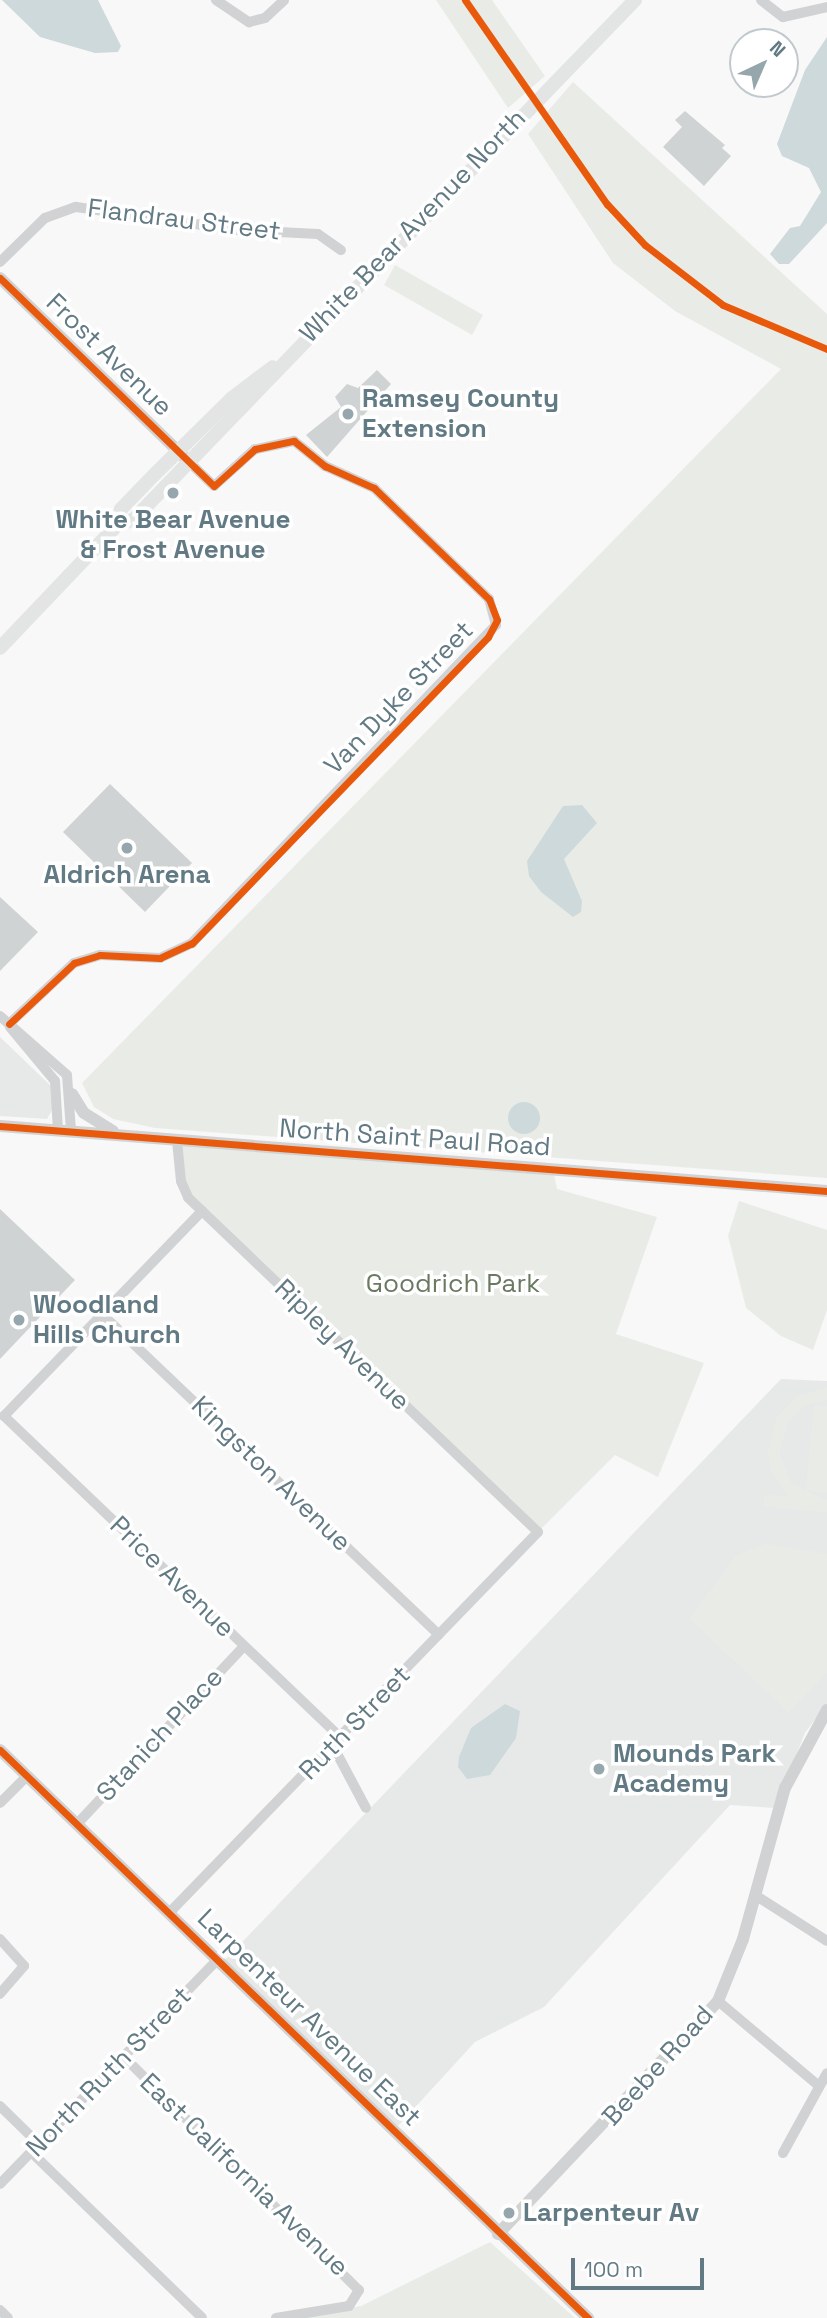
<!DOCTYPE html>
<html>
<head>
<meta charset="utf-8">
<style>
  body { margin:0 }
  #map { position:relative; width:827px; height:2318px; overflow:hidden; background:#f8f8f8; font-family:"Space Grotesk",sans-serif }
  div>[style] { position:absolute }
  .built>* { inset:0; background:#e7e9e9 }
  .green>* { inset:0; background:#e9ece6 }
  .water>* { inset:0; background:#ced9db }
  .round { border-radius:50% }
  .building>* { inset:0; background:#d0d3d3 }
  .minor>* { height:10px; margin:-5px; padding:0 5px; transform-origin:5px; border-radius:5px; background:#d1d2d3 }
  .tertiary>* { height:12px; margin:-6px; padding:0 6px; transform-origin:6px; border-radius:6px; background:#d1d2d3 }
  .secondary>* { height:14px; margin:-7px; padding:0 7px; transform-origin:7px; border-radius:7px; background:#e3e4e4 }
  .cycleway>* { height:7px; margin:-3.5px; padding:0 3.5px; transform-origin:3.5px; border-radius:3.5px; background:#e8590c }
  .dots>* { width:19px; height:19px; translate:-50% -50%; box-sizing:border-box; border:4px solid #fff; border-radius:50% }
  span { translate:-50% -50%; white-space:nowrap; text-align:center; line-height:1.15; -webkit-text-stroke:7px #fff; paint-order:stroke }
  .street-label { font-size:26px; color:#627a84 }
  .poi-label { font-size:26px; color:#627a84; font-weight:700 }
  .left { translate:0 -50%; text-align:left }
  .park-label { font-size:26px; color:#6a7a61 }
  .north { position:absolute; left:729px; top:28px; width:70px; height:70px; box-sizing:border-box; background:#fff; border:2px solid #c0cace; border-radius:50%; rotate:44deg; font-size:19px; font-weight:700; line-height:28px; text-align:center; color:#627a84 }
  .north::after { content:''; display:block; margin:auto; width:24px; height:32px; background:#96a6ad; clip-path:polygon(50% 0,100% 100%,50% 72%,0 100%) }
  .scale { position:absolute; left:571px; top:2258px; width:133px; height:32px; box-sizing:border-box; border:4px solid #627a84; border-top:0; padding-left:9px; font-size:21px; line-height:24px; white-space:nowrap; color:#627a84; -webkit-text-stroke:5px #fff; paint-order:stroke }
</style>
</head>
<body>
<div id="map">
  <div class="built">
    <div style="clip-path:polygon(0 1037px,51px 1086px,55px 1105px,47px 1119px,0 1116px)"></div>
    <div style="clip-path:polygon(781px 1379px,827px 1381px,827px 1703px,805px 1733px,775px 1808px,730px 1805px,544px 2007px,475px 2042px,398px 2126px,224px 1961px)"></div>
  </div>
  <div class="green">
    <div style="clip-path:polygon(436px 0,492px 0,545px 76px,508px 108px)"></div>
    <div style="clip-path:polygon(573px 82px,827px 314px,827px 1178px,155px 1128px,113px 1119px,94px 1107px,82px 1083px,781px 369px,675px 311px,613px 263px,528px 134px)"></div>
    <div style="clip-path:polygon(395px 265px,483px 315px,472px 335px,384px 285px)"></div>
    <div style="clip-path:polygon(177px 1141px,553px 1170px,557px 1189px,657px 1217px,616px 1334px,704px 1363px,658px 1477px,615px 1455px,538px 1532px,202px 1211px,181px 1181px)"></div>
    <div style="clip-path:polygon(739px 1201px,827px 1230px,827px 1310px,813px 1350px,781px 1336px,746px 1308px,728px 1236px)"></div>
    <div style="clip-path:polygon(827px 1388px,827px 1399px,804px 1406px,787px 1423px,779px 1453px,791px 1483px,827px 1501px,827px 1512px,763px 1506px,765px 1495px,789px 1497px,772px 1473px,768px 1454px,777px 1417px,798px 1396px)"></div>
    <div style="clip-path:polygon(814px 1406px,827px 1407px,827px 1492px,806px 1490px)"></div>
    <div style="clip-path:polygon(765px 1544px,827px 1554px,827px 1672px,789px 1712px,690px 1619px,736px 1556px)"></div>
    <div style="clip-path:polygon(490px 2242px,575px 2318px,289px 2318px,361px 2306px)"></div>
  </div>
  <div class="water">
    <div style="clip-path:polygon(2px 0,98px 0,121px 46px,118px 52px,95px 53px,40px 37px)"></div>
    <div style="clip-path:polygon(827px 37px,827px 223px,789px 264px,779px 264px,770px 254px,790px 228px,800px 226px,821px 192px,809px 168px,782px 156px,777px 144px,805px 70px)"></div>
    <div style="clip-path:polygon(582px 805px,597px 823px,564px 859px,582px 901px,581px 912px,573px 917px,541px 892px,529px 876px,527px 861px,563px 806px)"></div>
    <div class="round" style="left:508px;top:1102px;width:32px;height:32px"></div>
    <div style="clip-path:polygon(505px 1704px,520px 1711px,516px 1738px,490px 1775px,467px 1779px,458px 1767px,459px 1757px,471px 1728px)"></div>
  </div>
  <div class="building">
    <div style="clip-path:polygon(685px 111px,725px 145px,722px 148px,731px 156px,704px 186px,663px 147px,682px 127px,675px 120px)"></div>
    <div style="clip-path:polygon(377px 370px,391px 384px,327px 457px,306px 435px,341px 407px,335px 397px,347px 384px,358px 388px)"></div>
    <div style="clip-path:polygon(110px 784px,192px 863px,145px 912px,63px 832px)"></div>
    <div style="clip-path:polygon(0 897px,38px 932px,0 971px)"></div>
    <div style="clip-path:polygon(0 1209px,75px 1280px,0 1359px)"></div>
  </div>
  <div class="minor">
    <div style="left:216px;top:0;width:40px;rotate:34deg"></div>
    <div style="left:249px;top:22px;width:16px;rotate:-14deg"></div>
    <div style="left:265px;top:18px;width:26px;rotate:-43deg"></div>
    <div style="left:761px;top:0;width:28px;rotate:38deg"></div>
    <div style="left:783px;top:17px;width:45px;rotate:-12.8deg"></div>
    <div style="left:0;top:262px;width:63px;rotate:-44.4deg"></div>
    <div style="left:45px;top:218px;width:33px;rotate:-20deg"></div>
    <div style="left:76px;top:207px;width:163px;rotate:8.1deg"></div>
    <div style="left:237px;top:230px;width:81px;rotate:2.8deg"></div>
    <div style="left:318px;top:234px;width:28px;rotate:35deg"></div>
    <div style="left:0;top:1016px;width:89px;rotate:41.4deg"></div>
    <div style="left:67px;top:1075px;width:56px;rotate:85.9deg"></div>
    <div style="left:9px;top:1024px;width:89px;rotate:-43.2deg"></div>
    <div style="left:74px;top:963px;width:27px;rotate:-17deg"></div>
    <div style="left:100px;top:955px;width:60px;rotate:2.9deg"></div>
    <div style="left:160px;top:958px;width:35px;rotate:-25deg"></div>
    <div style="left:192px;top:943px;width:440px;rotate:-46.3deg"></div>
    <div style="left:496px;top:625px;width:27px;rotate:-105deg"></div>
    <div style="left:489px;top:599px;width:160px;rotate:-136deg"></div>
    <div style="left:374px;top:488px;width:54px;rotate:-155.8deg"></div>
    <div style="left:325px;top:466px;width:40px;rotate:-141deg"></div>
    <div style="left:294px;top:441px;width:40px;rotate:168deg"></div>
    <div style="left:255px;top:449px;width:55px;rotate:137.9deg"></div>
    <div style="left:214px;top:486px;width:33px;rotate:-136deg"></div>
    <div style="left:10px;top:1027px;width:70px;rotate:50.2deg"></div>
    <div style="left:55px;top:1081px;width:49px;rotate:86.5deg"></div>
    <div style="left:202px;top:1211px;width:285px;rotate:134deg"></div>
    <div style="left:4px;top:1416px;width:466px;rotate:43.7deg"></div>
    <div style="left:102px;top:1314px;width:465px;rotate:43.6deg"></div>
    <div style="left:333px;top:1746px;width:70px;rotate:62deg"></div>
    <div style="left:0;top:1803px;width:38px;rotate:-45deg"></div>
    <div style="left:77px;top:1824px;width:244px;rotate:-46.8deg"></div>
    <div style="left:755px;top:1895px;width:85px;rotate:32.6deg"></div>
    <div style="left:170px;top:1912px;width:529px;rotate:-45.92deg"></div>
    <div style="left:538px;top:1532px;width:484px;rotate:-136.3deg"></div>
    <div style="left:188px;top:1197px;width:17px;rotate:-114deg"></div>
    <div style="left:181px;top:1181px;width:40px;rotate:-95.7deg"></div>
    <div style="left:0;top:1939px;width:36px;rotate:48deg"></div>
    <div style="left:24px;top:1966px;width:37px;rotate:131deg"></div>
    <div style="left:718px;top:2001px;width:132px;rotate:40.1deg"></div>
    <div style="left:124px;top:2057px;width:331px;rotate:44.8deg"></div>
    <div style="left:359px;top:2290px;width:19px;rotate:122deg"></div>
    <div style="left:349px;top:2306px;width:74px;rotate:170.7deg"></div>
    <div style="left:0;top:2106px;width:54px;rotate:44.3deg"></div>
    <div style="left:31px;top:2152px;width:238px;rotate:44.1deg"></div>
    <div style="left:783px;top:2153px;width:91px;rotate:-61.2deg"></div>
    <div style="left:0;top:2184px;width:313px;rotate:-45.9deg"></div>
    <div style="left:0;top:2310px;width:11px;rotate:45deg"></div>
  </div>
  <div class="tertiary">
    <div style="left:0;top:278px;width:265px;rotate:44.2deg"></div>
    <div style="left:72px;top:1094px;width:22px;rotate:58deg"></div>
    <div style="left:84px;top:1113px;width:34px;rotate:32deg"></div>
    <div style="left:0;top:1126px;width:830px;rotate:4.49deg"></div>
    <div style="left:0;top:1750px;width:818px;rotate:44.01deg"></div>
    <div style="left:498px;top:2234px;width:320px;rotate:-46.6deg"></div>
    <div style="left:718px;top:2001px;width:67px;rotate:-68deg"></div>
    <div style="left:743px;top:1939px;width:157px;rotate:-74.5deg"></div>
    <div style="left:785px;top:1788px;width:89px;rotate:-61.7deg"></div>
  </div>
  <div class="secondary">
    <div style="left:118px;top:524px;width:16px;rotate:-15deg"></div>
    <div style="left:133px;top:520px;width:723px;rotate:-46.01deg"></div>
    <div style="left:0;top:648px;width:171px;rotate:-46.4deg"></div>
    <div style="left:118px;top:524px;width:15px;rotate:-79deg"></div>
    <div style="left:121px;top:509px;width:47px;rotate:-45.9deg"></div>
    <div style="left:154px;top:475px;width:110px;rotate:-44.6deg"></div>
    <div style="left:232px;top:398px;width:51px;rotate:-37.1deg"></div>
  </div>
  <div class="cycleway">
    <div style="left:465px;top:0;width:249px;rotate:55.2deg"></div>
    <div style="left:607px;top:204px;width:56px;rotate:47.2deg"></div>
    <div style="left:645px;top:245px;width:98px;rotate:37.6deg"></div>
    <div style="left:723px;top:305px;width:113px;rotate:22.9deg"></div>
    <div style="left:0;top:278px;width:298px;rotate:44.2deg"></div>
    <div style="left:214px;top:486px;width:55px;rotate:-42.1deg"></div>
    <div style="left:255px;top:449px;width:40px;rotate:-12deg"></div>
    <div style="left:294px;top:441px;width:40px;rotate:39deg"></div>
    <div style="left:325px;top:466px;width:54px;rotate:24.2deg"></div>
    <div style="left:374px;top:488px;width:160px;rotate:44deg"></div>
    <div style="left:489px;top:599px;width:22px;rotate:69deg"></div>
    <div style="left:497px;top:620px;width:19px;rotate:118deg"></div>
    <div style="left:488px;top:637px;width:426px;rotate:134deg"></div>
    <div style="left:192px;top:943px;width:35px;rotate:155deg"></div>
    <div style="left:160px;top:958px;width:60px;rotate:-177.1deg"></div>
    <div style="left:100px;top:955px;width:27px;rotate:163deg"></div>
    <div style="left:74px;top:963px;width:89px;rotate:136.8deg"></div>
    <div style="left:0;top:1126px;width:830px;rotate:4.49deg"></div>
    <div style="left:0;top:1750px;width:818px;rotate:44.01deg"></div>
  </div>
  <div class="dots">
    <div style="left:348px;top:414px;background:#96a6ad"></div>
    <div style="left:173px;top:493px;background:#96a6ad"></div>
    <div style="left:127px;top:848px;background:#96a6ad"></div>
    <div style="left:19px;top:1320px;background:#96a6ad"></div>
    <div style="left:599px;top:1769px;background:#96a6ad"></div>
    <div style="left:509px;top:2213px;background:#96a6ad"></div>
  </div>
  <div class="street-label">
    <span style="left:184px;top:220px;rotate:7deg">Flandrau Street</span>
    <span style="left:413px;top:226px;rotate:-46deg">White Bear Avenue North</span>
    <span style="left:109px;top:355px;rotate:44deg">Frost Avenue</span>
    <span style="left:399px;top:698px;rotate:-46deg">Van Dyke Street</span>
    <span style="left:415px;top:1138px;rotate:4deg">North Saint Paul Road</span>
    <span style="left:342px;top:1345px;rotate:44deg">Ripley Avenue</span>
    <span style="left:271px;top:1474px;rotate:44deg">Kingston Avenue</span>
    <span style="left:172px;top:1577px;rotate:44deg">Price Avenue</span>
    <span style="left:355px;top:1723px;rotate:-46deg">Ruth Street</span>
    <span style="left:160px;top:1735px;rotate:-47deg">Stanich Place</span>
    <span style="left:309px;top:2018px;rotate:44deg">Larpenteur Avenue East</span>
    <span style="left:658px;top:2066px;rotate:-48deg">Beebe Road</span>
    <span style="left:109px;top:2072px;rotate:-46deg">North Ruth Street</span>
    <span style="left:244px;top:2175px;rotate:44deg">East California Avenue</span>
  </div>
  <div class="poi-label">
    <span class="left" style="left:362px;top:414px">Ramsey County<br>Extension</span>
    <span style="left:173px;top:535px">White Bear Avenue<br>&amp; Frost Avenue</span>
    <span style="left:127px;top:875px">Aldrich Arena</span>
    <span class="left" style="left:33px;top:1320px">Woodland<br>Hills Church</span>
    <span class="left" style="left:613px;top:1769px">Mounds Park<br>Academy</span>
    <span class="left" style="left:523px;top:2213px">Larpenteur Av</span>
  </div>
  <div class="park-label">
    <span style="left:453px;top:1284px">Goodrich Park</span>
  </div>
  <div class="north">N</div>
  <div class="scale">100 m</div>
</div>
</body>
</html>
